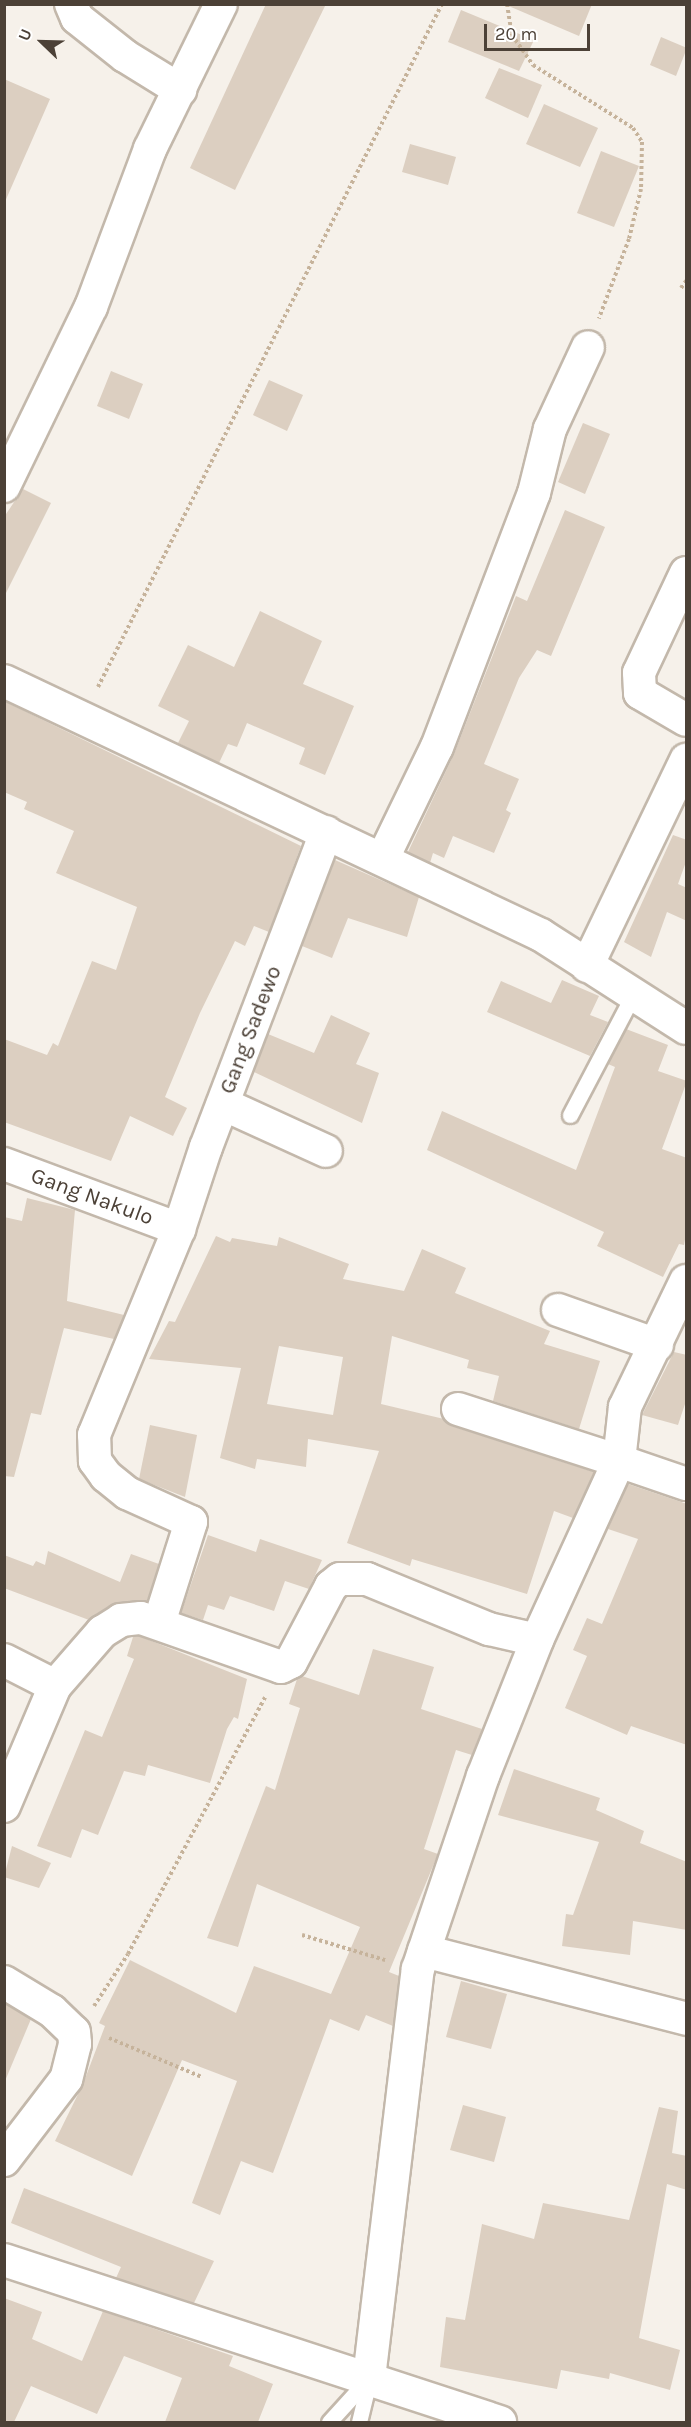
<!DOCTYPE html>
<html>
<head>
<meta charset="utf-8">
<style>
  body { margin:0 }
  #map { position:relative; width:691px; height:2427px; overflow:hidden; background:#f6f1ea; font-family:Karla,sans-serif }
  div>[style] { position:absolute }
  .building>* { inset:0; background:#dccfc1 }
  .path>* { height:4px; margin-top:-2px; transform-origin:0; background:repeating-linear-gradient(90deg,#c6b39b 0 3px,transparent 0 6px) }
  .roads { filter:drop-shadow(2px 0 #c3b8ab) drop-shadow(-2px 0 #c3b8ab) drop-shadow(0 2px #c3b8ab) drop-shadow(0 -2px #c3b8ab) }
  .service>* { height:15px; margin:-7.5px; padding:0 7.5px; transform-origin:7.5px; border-radius:7.5px; background:#fff }
  .minor>* { height:32px; margin:-16px; padding:0 16px; transform-origin:16px; border-radius:16px; background:#fff }
  span { translate:-50% -50%; white-space:nowrap; text-align:center; line-height:1.15; -webkit-text-stroke:5px #fff; paint-order:stroke }
  .street-label { font-size:22px; color:#4c4137 }
  .frame { position:absolute; inset:0; border:6px solid #4c4137; pointer-events:none }
  .north { position:absolute; left:12px; top:12px; width:60px; height:60px; -webkit-text-stroke:4px #fff; paint-order:stroke; rotate:293deg; font-size:16px; font-weight:700; line-height:24px; text-align:center; color:#4c4137 }
  .north::after { content:''; display:block; margin:auto; width:21px; height:27px; background:#4c4137; clip-path:polygon(50% 0,100% 100%,50% 72%,0 100%) }
  .scale { position:absolute; left:484px; top:24px; width:106px; height:27px; box-sizing:border-box; border:3px solid #4c4137; border-top:0; padding-left:8px; font-size:18px; line-height:21px; white-space:nowrap; color:#4c4137; -webkit-text-stroke:4px #fff; paint-order:stroke }
</style>
</head>
<body>
<div id="map">
  <div class="building">
    <div style="clip-path:polygon(266px 4px,326px 4px,235px 190px,190px 168px)"></div>
    <div style="clip-path:polygon(504px 4px,592px 4px,579px 36px)"></div>
    <div style="clip-path:polygon(461px 10px,534px 40px,519px 71px,448px 42px)"></div>
    <div style="clip-path:polygon(661px 37px,687px 48px,676px 76px,650px 65px)"></div>
    <div style="clip-path:polygon(499px 68px,542px 85px,528px 118px,485px 98px)"></div>
    <div style="clip-path:polygon(4px 79px,50px 99px,4px 204px)"></div>
    <div style="clip-path:polygon(544px 104px,598px 128px,580px 167px,526px 144px)"></div>
    <div style="clip-path:polygon(410px 144px,456px 157px,448px 185px,402px 172px)"></div>
    <div style="clip-path:polygon(601px 151px,639px 166px,614px 227px,577px 213px)"></div>
    <div style="clip-path:polygon(111px 371px,143px 384px,129px 419px,97px 406px)"></div>
    <div style="clip-path:polygon(269px 380px,303px 395px,287px 431px,253px 415px)"></div>
    <div style="clip-path:polygon(583px 423px,610px 434px,585px 494px,558px 482px)"></div>
    <div style="clip-path:polygon(23px 489px,51px 503px,4px 597px,4px 517px)"></div>
    <div style="clip-path:polygon(565px 510px,605px 527px,551px 656px,537px 650px,519px 678px,484px 764px,519px 779px,506px 810px,511px 813px,494px 853px,453px 836px,444px 858px,433px 853px,430px 863px,408px 852px,454px 754px,516px 596px,527px 601px)"></div>
    <div style="clip-path:polygon(260px 611px,322px 641px,303px 684px,354px 706px,325px 775px,299px 764px,305px 748px,247px 723px,237px 747px,228px 744px,219px 763px,178px 743px,189px 721px,158px 706px,188px 645px,234px 667px)"></div>
    <div style="clip-path:polygon(4px 701px,301px 846px,269px 932px,254px 926px,245px 946px,235px 941px,200px 1013px,165px 1097px,187px 1108px,173px 1136px,130px 1116px,111px 1161px,4px 1122px,4px 1039px,47px 1055px,53px 1043px,58px 1046px,92px 961px,116px 970px,137px 907px,56px 873px,74px 831px,24px 809px,27px 802px,4px 792px)"></div>
    <div style="clip-path:polygon(673px 835px,687px 840px,687px 859px,678px 884px,687px 888px,687px 921px,667px 912px,651px 957px,624px 942px)"></div>
    <div style="clip-path:polygon(335px 860px,419px 897px,407px 937px,348px 918px,332px 958px,302px 946px)"></div>
    <div style="clip-path:polygon(562px 980px,599px 996px,590px 1015px,608px 1022px,590px 1056px,487px 1012px,501px 981px,551px 1003px)"></div>
    <div style="clip-path:polygon(331px 1015px,370px 1033px,356px 1064px,379px 1073px,362px 1123px,254px 1072px,268px 1034px,314px 1053px)"></div>
    <div style="clip-path:polygon(626px 1029px,668px 1045px,658px 1071px,687px 1081px,662px 1149px,687px 1158px,687px 1228px,684px 1245px,679px 1244px,663px 1277px,597px 1246px,604px 1232px,427px 1150px,442px 1111px,576px 1170px,615px 1067px,608px 1064px)"></div>
    <div style="clip-path:polygon(27px 1198px,75px 1210px,67px 1301px,124px 1315px,114px 1339px,64px 1328px,41px 1415px,31px 1413px,14px 1477px,4px 1476px,4px 1217px,22px 1221px)"></div>
    <div style="clip-path:polygon(evenodd,216px 1236px,230px 1242px,232px 1238px,277px 1246px,279px 1237px,349px 1264px,343px 1279px,404px 1291px,422px 1249px,466px 1268px,455px 1293px,550px 1331px,544px 1344px,600px 1361px,579px 1429px,493px 1401px,499px 1376px,467px 1368px,469px 1360px,392px 1336px,381px 1404px,444px 1419px,452px 1426px,594px 1472px,573px 1518px,554px 1511px,527px 1594px,412px 1559px,410px 1566px,347px 1543px,379px 1451px,308px 1439px,306px 1467px,257px 1459px,255px 1469px,220px 1458px,241px 1368px,149px 1359px,169px 1321px,175px 1322px,216px 1236px,279px 1346px,343px 1357px,333px 1415px,267px 1404px,279px 1346px)"></div>
    <div style="clip-path:polygon(674px 1352px,687px 1355px,687px 1398px,678px 1425px,642px 1415px)"></div>
    <div style="clip-path:polygon(150px 1425px,197px 1435px,185px 1497px,139px 1479px)"></div>
    <div style="clip-path:polygon(628px 1484px,687px 1504px,687px 1745px,631px 1726px,627px 1735px,565px 1708px,587px 1656px,573px 1650px,587px 1618px,602px 1624px,638px 1539px,608px 1529px)"></div>
    <div style="clip-path:polygon(208px 1535px,256px 1552px,260px 1539px,322px 1560px,309px 1589px,285px 1581px,274px 1611px,230px 1596px,224px 1610px,208px 1605px,203px 1620px,181px 1613px)"></div>
    <div style="clip-path:polygon(48px 1551px,120px 1582px,131px 1554px,159px 1564px,147px 1601px,119px 1602px,89px 1620px,4px 1588px,4px 1555px,33px 1566px,36px 1561px,45px 1565px)"></div>
    <div style="clip-path:polygon(139px 1636px,247px 1679px,238px 1719px,234px 1717px,227px 1729px,210px 1783px,148px 1765px,145px 1776px,124px 1771px,98px 1835px,82px 1829px,71px 1858px,37px 1846px,85px 1730px,102px 1737px,134px 1659px,127px 1656px,133px 1637px)"></div>
    <div style="clip-path:polygon(373px 1649px,434px 1667px,421px 1709px,482px 1729px,472px 1755px,456px 1750px,424px 1849px,438px 1854px,389px 1972px,399px 1976px,393px 2026px,366px 2015px,359px 2031px,330px 2019px,273px 2173px,241px 2161px,220px 2215px,192px 2203px,237px 2081px,182px 2060px,132px 2176px,55px 2141px,83px 2084px,105px 2026px,99px 2023px,130px 1960px,236px 2013px,254px 1966px,331px 1994px,360px 1927px,257px 1884px,238px 1947px,207px 1938px,266px 1786px,275px 1790px,300px 1708px,289px 1704px,297px 1679px,302px 1676px,359px 1695px)"></div>
    <div style="clip-path:polygon(514px 1769px,600px 1798px,596px 1810px,644px 1831px,640px 1843px,687px 1862px,687px 1930px,633px 1921px,630px 1955px,562px 1946px,566px 1914px,573px 1915px,599px 1842px,498px 1815px)"></div>
    <div style="clip-path:polygon(12px 1846px,51px 1863px,39px 1888px,4px 1877px)"></div>
    <div style="clip-path:polygon(461px 1981px,507px 1994px,491px 2049px,446px 2037px)"></div>
    <div style="clip-path:polygon(4px 2003px,31px 2019px,5px 2081px,4px 2081px)"></div>
    <div style="clip-path:polygon(463px 2105px,506px 2117px,494px 2162px,450px 2150px)"></div>
    <div style="clip-path:polygon(659px 2107px,678px 2111px,672px 2153px,687px 2156px,687px 2190px,667px 2184px,639px 2338px,680px 2350px,670px 2390px,610px 2373px,609px 2379px,561px 2370px,557px 2389px,440px 2367px,446px 2317px,465px 2320px,482px 2224px,534px 2239px,543px 2203px,629px 2220px)"></div>
    <div style="clip-path:polygon(24px 2188px,214px 2261px,194px 2303px,116px 2278px,121px 2267px,11px 2223px)"></div>
    <div style="clip-path:polygon(4px 2298px,42px 2312px,32px 2339px,82px 2361px,103px 2311px,233px 2356px,229px 2366px,273px 2384px,258px 2422px,165px 2422px,182px 2378px,124px 2356px,97px 2414px,31px 2386px,14px 2422px,4px 2422px)"></div>
  </div>
  <div class="path">
    <div style="left:507px;top:4px;width:31px;rotate:81deg"></div>
    <div style="left:512px;top:35px;width:37px;rotate:55deg"></div>
    <div style="left:533px;top:65px;width:118px;rotate:32.2deg"></div>
    <div style="left:633px;top:128px;width:17px;rotate:57deg"></div>
    <div style="left:642px;top:142px;width:47px;rotate:91.2deg"></div>
    <div style="left:641px;top:189px;width:51px;rotate:103.5deg"></div>
    <div style="left:629px;top:239px;width:85px;rotate:110.8deg"></div>
    <div style="left:681px;top:288px;width:9px;rotate:-54deg"></div>
    <div style="left:98px;top:687px;width:765px;rotate:-63.27deg"></div>
    <div style="left:302px;top:1935px;width:87px;rotate:16.8deg"></div>
    <div style="left:94px;top:2006px;width:62px;rotate:-56.8deg"></div>
    <div style="left:128px;top:1954px;width:291px;rotate:-61.9deg"></div>
    <div style="left:109px;top:2038px;width:101px;rotate:22.8deg"></div>
  </div>
  <div class="roads">
    <div class="service">
      <div style="left:570px;top:1115px;width:136px;rotate:-62.3deg"></div>
      <div style="left:329px;top:2422px;width:59px;rotate:-47.7deg"></div>
      <div style="left:359px;top:2422px;width:42px;rotate:-76.3deg"></div>
    </div>
    <div class="minor">
      <div style="left:71px;top:4px;width:15px;rotate:67deg"></div>
      <div style="left:77px;top:18px;width:61px;rotate:38.4deg"></div>
      <div style="left:125px;top:56px;width:65px;rotate:31.7deg"></div>
      <div style="left:4px;top:486px;width:199px;rotate:-64.1deg"></div>
      <div style="left:91px;top:307px;width:169px;rotate:-69.5deg"></div>
      <div style="left:150px;top:149px;width:161px;rotate:-63.9deg"></div>
      <div style="left:686px;top:573px;width:110px;rotate:115.2deg"></div>
      <div style="left:639px;top:673px;width:20px;rotate:87deg"></div>
      <div style="left:640px;top:693px;width:53px;rotate:30.4deg"></div>
      <div style="left:4px;top:681px;width:594px;rotate:25.31deg"></div>
      <div style="left:541px;top:935px;width:172px;rotate:32.7deg"></div>
      <div style="left:383px;top:858px;width:123px;rotate:-64.1deg"></div>
      <div style="left:437px;top:747px;width:272px;rotate:-69.1deg"></div>
      <div style="left:534px;top:493px;width:66px;rotate:-76deg"></div>
      <div style="left:550px;top:429px;width:90px;rotate:-65.1deg"></div>
      <div style="left:587px;top:966px;width:229px;rotate:-64.3deg"></div>
      <div style="left:223px;top:1104px;width:113px;rotate:24.5deg"></div>
      <div style="left:4px;top:1164px;width:187px;rotate:20.4deg"></div>
      <div style="left:558px;top:1310px;width:105px;rotate:19.5deg"></div>
      <div style="left:458px;top:1409px;width:169px;rotate:17.9deg"></div>
      <div style="left:619px;top:1461px;width:54px;rotate:-83.7deg"></div>
      <div style="left:625px;top:1407px;width:140px;rotate:-64.2deg"></div>
      <div style="left:159px;top:1623px;width:106px;rotate:-72.4deg"></div>
      <div style="left:191px;top:1522px;width:70px;rotate:-155.6deg"></div>
      <div style="left:127px;top:1493px;width:27px;rotate:-141deg"></div>
      <div style="left:106px;top:1476px;width:19px;rotate:-126deg"></div>
      <div style="left:95px;top:1461px;width:26px;rotate:-92deg"></div>
      <div style="left:94px;top:1435px;width:223px;rotate:-67.6deg"></div>
      <div style="left:179px;top:1229px;width:86px;rotate:-71.8deg"></div>
      <div style="left:206px;top:1147px;width:337px;rotate:-69.1deg"></div>
      <div style="left:4px;top:1660px;width:57px;rotate:27deg"></div>
      <div style="left:4px;top:1806px;width:130px;rotate:-67deg"></div>
      <div style="left:55px;top:1686px;width:72px;rotate:-49deg"></div>
      <div style="left:102px;top:1632px;width:22px;rotate:-32deg"></div>
      <div style="left:121px;top:1620px;width:20px;rotate:-6deg"></div>
      <div style="left:141px;top:1618px;width:148px;rotate:19.3deg"></div>
      <div style="left:281px;top:1667px;width:11px;rotate:-27deg"></div>
      <div style="left:291px;top:1662px;width:86px;rotate:-62.2deg"></div>
      <div style="left:331px;top:1586px;width:11px;rotate:-38deg"></div>
      <div style="left:340px;top:1579px;width:27px"></div>
      <div style="left:367px;top:1579px;width:132px;rotate:22.3deg"></div>
      <div style="left:489px;top:1629px;width:49px;rotate:12.9deg"></div>
      <div style="left:537px;top:1640px;width:197px;rotate:-65.4deg"></div>
      <div style="left:619px;top:1461px;width:71px;rotate:18.9deg"></div>
      <div style="left:424px;top:1951px;width:271px;rotate:14.5deg"></div>
      <div style="left:4px;top:1982px;width:56px;rotate:31.1deg"></div>
      <div style="left:52px;top:2011px;width:30px;rotate:44deg"></div>
      <div style="left:74px;top:2032px;width:12px;rotate:85deg"></div>
      <div style="left:75px;top:2044px;width:36px;rotate:104deg"></div>
      <div style="left:66px;top:2079px;width:102px;rotate:127.4deg"></div>
      <div style="left:4px;top:2260px;width:522px;rotate:18.09deg"></div>
      <div style="left:369px;top:2378px;width:412px;rotate:-83.2deg"></div>
      <div style="left:418px;top:1969px;width:204px;rotate:-71.4deg"></div>
      <div style="left:483px;top:1776px;width:146px;rotate:-68.3deg"></div>
    </div>
  </div>
  <div class="street-label">
    <span style="left:251px;top:1030px;rotate:-69deg">Gang Sadewo</span>
    <span style="left:92px;top:1197px;rotate:20deg">Gang Nakulo</span>
  </div>
  <div class="frame"></div>
  <div class="north">U</div>
  <div class="scale">20 m</div>
</div>
</body>
</html>
